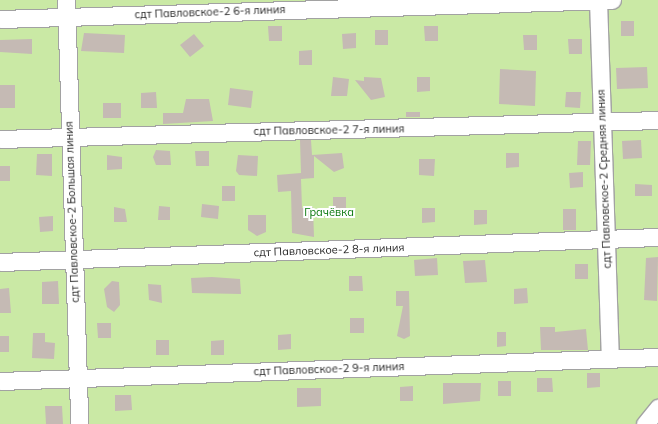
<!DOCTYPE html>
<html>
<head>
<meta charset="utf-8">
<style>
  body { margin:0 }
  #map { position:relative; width:658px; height:424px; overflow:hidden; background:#ede8e0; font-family:Mulish,sans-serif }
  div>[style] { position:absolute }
  .grass>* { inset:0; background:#cae9a5 }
  .building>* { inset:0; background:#c5bab4 }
  .roads { filter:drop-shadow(1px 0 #a2a2a2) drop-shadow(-1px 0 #a2a2a2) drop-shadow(0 1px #a2a2a2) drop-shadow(0 -1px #a2a2a2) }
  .minor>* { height:17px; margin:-8.5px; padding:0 8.5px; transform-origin:8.5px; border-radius:8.5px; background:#fff }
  span { translate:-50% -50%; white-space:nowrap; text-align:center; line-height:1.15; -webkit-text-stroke:4px #fff; paint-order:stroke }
  .street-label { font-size:11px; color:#1b1b1b }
  .park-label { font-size:11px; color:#0a780d }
</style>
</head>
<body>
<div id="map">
  <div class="grass">
    <div style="clip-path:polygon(0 0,658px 0,658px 424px,0 424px)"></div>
  </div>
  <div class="building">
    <div style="clip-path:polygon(621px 21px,634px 21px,634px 36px,621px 36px)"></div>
    <div style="clip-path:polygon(268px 26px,282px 26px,282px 41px,269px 41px)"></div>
    <div style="clip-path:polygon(424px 26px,438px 26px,438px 41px,425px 41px)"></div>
    <div style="clip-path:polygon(375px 30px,388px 30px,388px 45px,375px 45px)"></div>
    <div style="clip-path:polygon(84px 33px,125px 35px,124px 53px,81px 51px)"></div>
    <div style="clip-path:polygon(356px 33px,356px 48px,343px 49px,342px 34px)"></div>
    <div style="clip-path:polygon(194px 34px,204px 46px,190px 57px,180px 45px)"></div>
    <div style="clip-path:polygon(523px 35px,537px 35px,537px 50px,524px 50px)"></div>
    <div style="clip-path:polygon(32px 39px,32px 54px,0 52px,0 40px)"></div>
    <div style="clip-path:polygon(568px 39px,582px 39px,582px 54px,569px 54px)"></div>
    <div style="clip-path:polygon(312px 50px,312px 65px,299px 65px,299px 51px)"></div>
    <div style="clip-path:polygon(647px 67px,648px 88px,617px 89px,616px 68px)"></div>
    <div style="clip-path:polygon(500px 69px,536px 71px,535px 106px,499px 104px)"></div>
    <div style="clip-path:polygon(333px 77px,349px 79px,347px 96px,331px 96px)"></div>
    <div style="clip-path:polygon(364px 77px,381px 78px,385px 97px,371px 100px,355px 80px,364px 81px)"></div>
    <div style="clip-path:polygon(417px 77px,430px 77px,430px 91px,417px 92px)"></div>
    <div style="clip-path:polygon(0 85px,15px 85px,15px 108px,0 108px)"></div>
    <div style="clip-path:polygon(230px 88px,253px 91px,251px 108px,228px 105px)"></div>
    <div style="clip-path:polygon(156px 92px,157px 108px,141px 108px,141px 93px)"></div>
    <div style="clip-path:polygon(566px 92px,581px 92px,580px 108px,565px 107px)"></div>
    <div style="clip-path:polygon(186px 99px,209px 99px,213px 121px,163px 124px,163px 113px,183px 113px)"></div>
    <div style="clip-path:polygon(103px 103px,121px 103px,121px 118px,103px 118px)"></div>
    <div style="clip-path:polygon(406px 112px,420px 112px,420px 117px,406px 117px)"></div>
    <div style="clip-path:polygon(300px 140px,311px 140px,312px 155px,342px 153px,344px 168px,334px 172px,314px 156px,314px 178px,301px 179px,302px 208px,313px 207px,314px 237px,292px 233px,291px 191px,278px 192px,277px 175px,301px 173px)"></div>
    <div style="clip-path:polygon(641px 140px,642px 158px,623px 159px,622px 141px)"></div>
    <div style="clip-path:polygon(578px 141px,591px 141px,590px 165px,577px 165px)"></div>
    <div style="clip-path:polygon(156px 150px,170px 151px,171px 165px,156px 165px,153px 157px)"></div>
    <div style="clip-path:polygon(195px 151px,209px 151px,209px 166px,196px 166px)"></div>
    <div style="clip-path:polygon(506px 153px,519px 153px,519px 167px,506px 168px)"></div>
    <div style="clip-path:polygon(37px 154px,52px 154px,52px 176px,36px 175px)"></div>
    <div style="clip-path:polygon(107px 155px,122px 157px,122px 169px,107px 170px)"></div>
    <div style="clip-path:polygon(238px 155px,258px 156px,257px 176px,239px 175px,236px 171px)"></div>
    <div style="clip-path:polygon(419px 159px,435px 159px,434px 176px,419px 175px)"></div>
    <div style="clip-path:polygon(0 166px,10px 166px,10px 181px,0 181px)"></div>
    <div style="clip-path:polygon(583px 172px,583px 187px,570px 188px,569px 173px)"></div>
    <div style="clip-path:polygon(635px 184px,652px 185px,652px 196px,635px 196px)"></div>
    <div style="clip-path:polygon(222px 186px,235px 186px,235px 201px,222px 201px)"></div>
    <div style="clip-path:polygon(333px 197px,346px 197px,346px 212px,333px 212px)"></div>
    <div style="clip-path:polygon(202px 204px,219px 206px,218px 219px,201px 217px)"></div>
    <div style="clip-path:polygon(159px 206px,170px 207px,170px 220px,158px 220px)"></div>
    <div style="clip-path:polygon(114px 207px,125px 209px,127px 222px,114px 222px)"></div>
    <div style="clip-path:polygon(422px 208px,435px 208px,435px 222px,422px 223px)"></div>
    <div style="clip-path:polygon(563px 209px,576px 209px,576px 230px,563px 230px)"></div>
    <div style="clip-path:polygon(474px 210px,487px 210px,487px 224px,474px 225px)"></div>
    <div style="clip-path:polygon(248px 215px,266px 215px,266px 232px,257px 236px,248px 230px)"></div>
    <div style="clip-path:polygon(53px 216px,53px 231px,40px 232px,39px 217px)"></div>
    <div style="clip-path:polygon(658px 257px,657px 301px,644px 300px,646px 258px)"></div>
    <div style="clip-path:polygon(437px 258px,438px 275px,415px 276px,414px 260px)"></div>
    <div style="clip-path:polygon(485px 260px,487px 282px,465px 283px,463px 261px)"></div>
    <div style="clip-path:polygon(575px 264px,588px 264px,588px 279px,575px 279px)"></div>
    <div style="clip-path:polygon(349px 276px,362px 276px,363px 291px,349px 291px)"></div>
    <div style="clip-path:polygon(212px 277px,240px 279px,241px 294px,192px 293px,191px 278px)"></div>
    <div style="clip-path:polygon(58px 281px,59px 304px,42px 304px,42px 282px)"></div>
    <div style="clip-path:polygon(112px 281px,119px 282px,120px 305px,114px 312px,107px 307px,104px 289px)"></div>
    <div style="clip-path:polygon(148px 284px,161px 285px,162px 303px,149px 300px)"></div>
    <div style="clip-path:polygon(9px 288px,11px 313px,0 313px,0 289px)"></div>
    <div style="clip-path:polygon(527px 288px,528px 303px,514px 304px,514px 289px)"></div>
    <div style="clip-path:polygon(396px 291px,409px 291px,410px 336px,404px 339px,397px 336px,403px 306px,396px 306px)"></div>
    <div style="clip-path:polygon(350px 318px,364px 318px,364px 333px,350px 333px)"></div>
    <div style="clip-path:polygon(97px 323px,111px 323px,111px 338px,98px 338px)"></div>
    <div style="clip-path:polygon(540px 327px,555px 327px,555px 332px,586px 329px,588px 350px,541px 350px)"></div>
    <div style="clip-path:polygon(497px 332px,506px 332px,506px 346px,497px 347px)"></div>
    <div style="clip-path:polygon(33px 333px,45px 333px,45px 342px,55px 343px,54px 359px,32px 358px)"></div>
    <div style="clip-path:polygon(291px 334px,291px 349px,278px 350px,278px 335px)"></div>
    <div style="clip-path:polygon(0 336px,9px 336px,9px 352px,0 352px)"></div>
    <div style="clip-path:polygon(156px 340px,169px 340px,169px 355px,156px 355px)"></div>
    <div style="clip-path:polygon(224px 340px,224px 355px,211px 355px,211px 341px)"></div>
    <div style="clip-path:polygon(587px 373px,600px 373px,600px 387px,587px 388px)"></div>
    <div style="clip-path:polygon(537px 378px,552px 378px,553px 392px,537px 392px)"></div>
    <div style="clip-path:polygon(498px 381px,511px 381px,511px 396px,498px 396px)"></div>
    <div style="clip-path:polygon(443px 383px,481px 383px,480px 401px,443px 404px)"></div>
    <div style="clip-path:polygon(413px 386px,413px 401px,400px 401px,400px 387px)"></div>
    <div style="clip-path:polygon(297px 388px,321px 388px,321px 406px,297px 407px)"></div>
    <div style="clip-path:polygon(115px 395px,131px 395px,132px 410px,115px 411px)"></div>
    <div style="clip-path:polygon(45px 406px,62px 406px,63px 424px,46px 424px)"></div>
  </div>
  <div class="roads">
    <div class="minor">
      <div style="left:66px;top:0;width:424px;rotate:88.2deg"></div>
      <div style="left:598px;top:0;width:359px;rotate:88.1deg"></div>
      <div style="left:0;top:19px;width:612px;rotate:-1.78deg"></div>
      <div style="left:0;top:139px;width:658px;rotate:-1.65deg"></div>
      <div style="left:0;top:262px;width:658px;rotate:-2.18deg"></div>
      <div style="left:0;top:381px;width:658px;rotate:-2.09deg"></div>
      <div style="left:645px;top:424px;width:21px;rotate:-51deg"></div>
    </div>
  </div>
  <div class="street-label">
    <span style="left:210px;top:12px;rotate:-2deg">сдт Павловское-2 6-я линия</span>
    <span style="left:329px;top:130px;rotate:-1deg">сдт Павловское-2 7-я линия</span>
    <span style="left:604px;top:179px;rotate:-92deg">сдт Павловское-2 Средняя линия</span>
    <span style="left:72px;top:212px;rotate:-92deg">сдт Павловское-2 Большая линия</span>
    <span style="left:329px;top:250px;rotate:-2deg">сдт Павловское-2 8-я линия</span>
    <span style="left:329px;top:369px;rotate:-2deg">сдт Павловское-2 9-я линия</span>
  </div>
  <div class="park-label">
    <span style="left:329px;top:212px">Грачёвка</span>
  </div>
</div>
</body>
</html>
